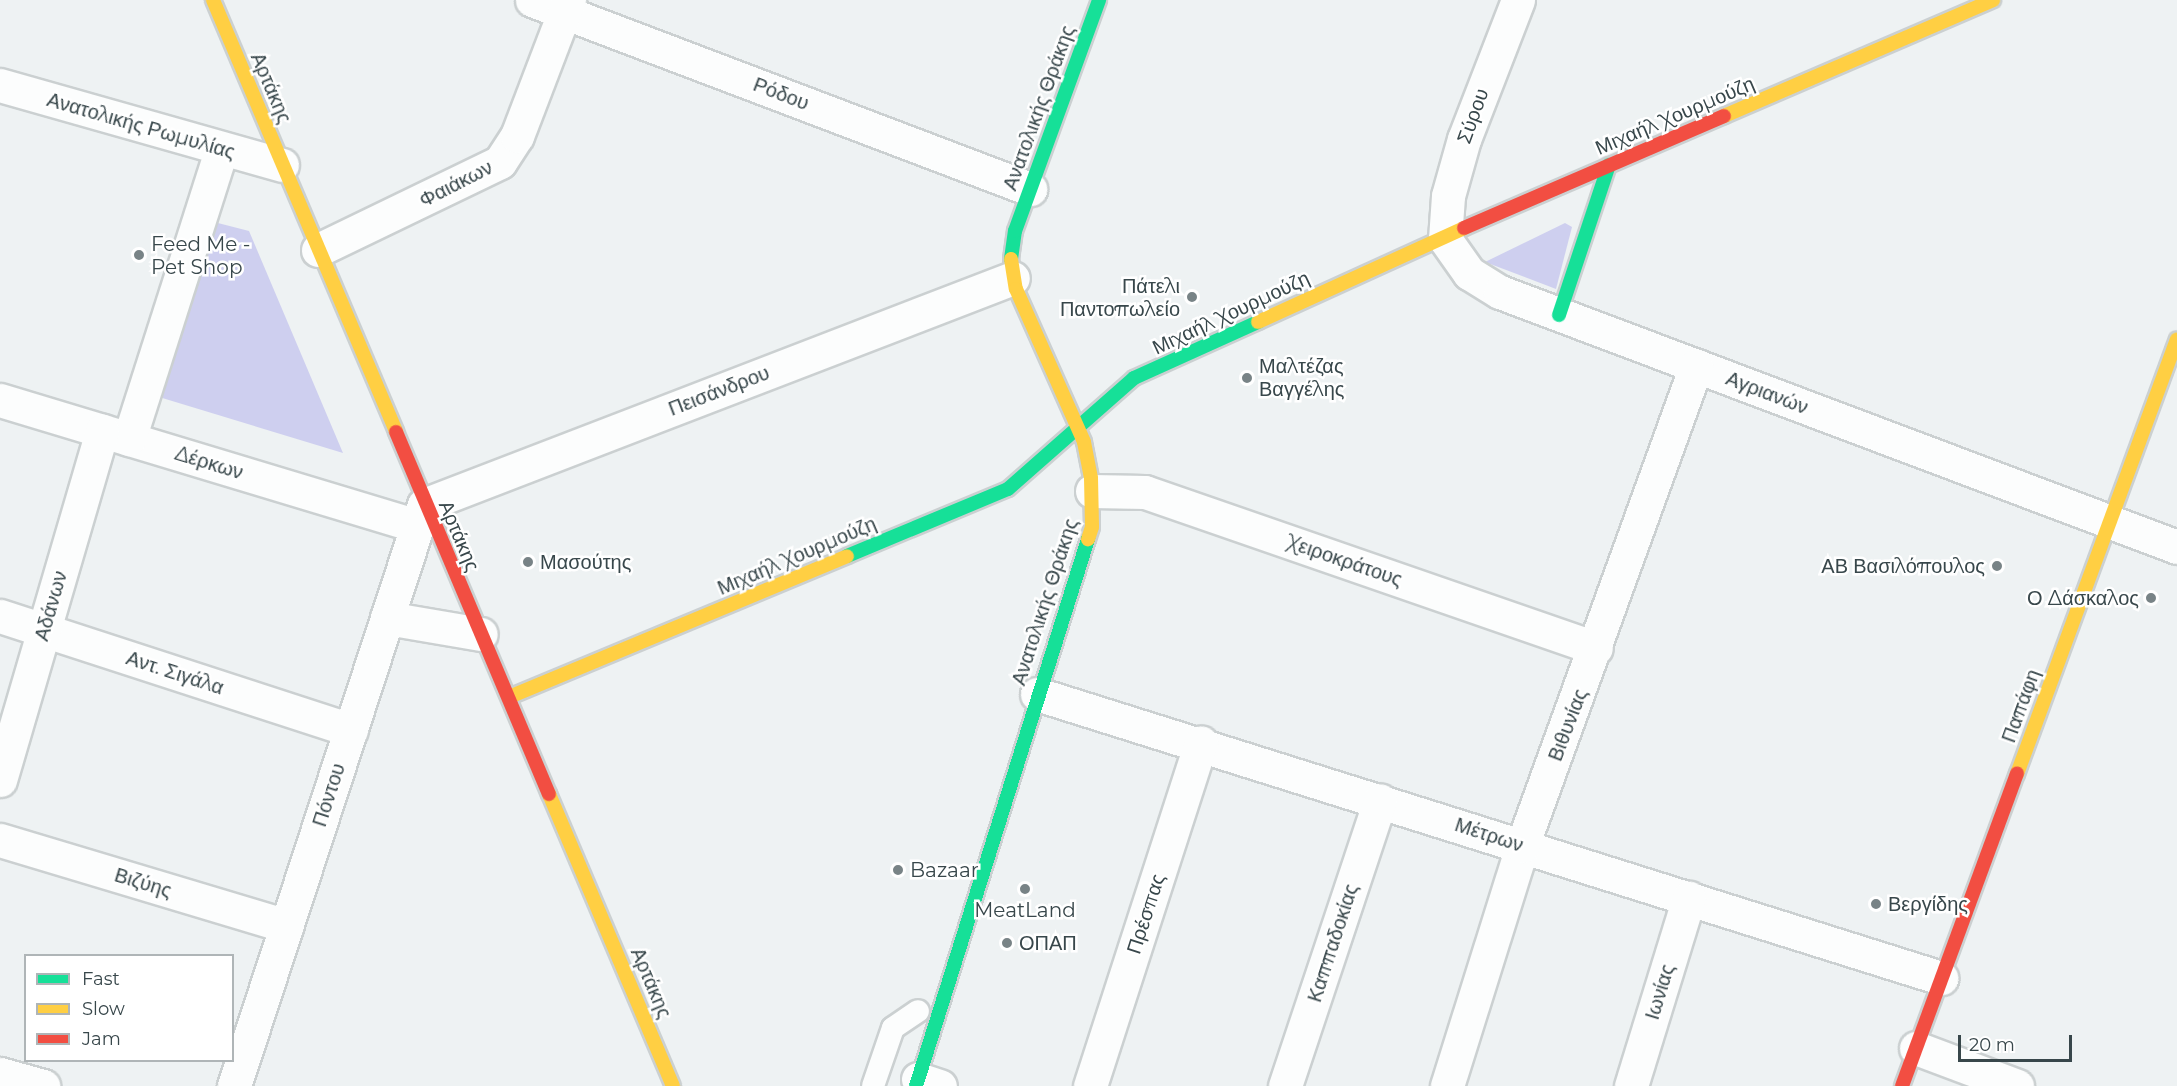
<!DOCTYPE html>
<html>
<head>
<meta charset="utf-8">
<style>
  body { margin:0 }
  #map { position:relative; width:2177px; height:1086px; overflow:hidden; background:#eef2f3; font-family:Montserrat,sans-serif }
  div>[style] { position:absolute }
  .green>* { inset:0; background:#cecfef }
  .roads { filter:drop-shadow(2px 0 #cbd0d1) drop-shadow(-2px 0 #cbd0d1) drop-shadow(0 2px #cbd0d1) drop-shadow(0 -2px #cbd0d1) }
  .lane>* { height:22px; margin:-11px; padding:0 11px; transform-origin:11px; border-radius:11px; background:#fcfdfd }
  .street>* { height:33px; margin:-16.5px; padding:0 16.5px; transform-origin:16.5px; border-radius:16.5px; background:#fcfdfd }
  .fast>* { height:14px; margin:-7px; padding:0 7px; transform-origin:7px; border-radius:7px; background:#16e098 }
  .slow>* { height:14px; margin:-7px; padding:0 7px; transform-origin:7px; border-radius:7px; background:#ffcf43 }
  .jam>* { height:14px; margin:-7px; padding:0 7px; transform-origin:7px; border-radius:7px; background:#f24e42 }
  .dots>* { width:16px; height:16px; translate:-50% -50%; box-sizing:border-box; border:3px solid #fff; border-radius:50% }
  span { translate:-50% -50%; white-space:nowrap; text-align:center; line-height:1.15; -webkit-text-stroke:5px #fff; paint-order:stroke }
  .street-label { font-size:20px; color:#38474b }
  .poi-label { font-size:20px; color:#38474b }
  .left { translate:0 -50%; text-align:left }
  .right { translate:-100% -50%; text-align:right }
  .legend { position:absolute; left:24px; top:954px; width:210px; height:108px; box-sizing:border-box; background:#fff; border:2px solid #afb5b7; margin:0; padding:8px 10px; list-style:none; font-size:18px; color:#38474b }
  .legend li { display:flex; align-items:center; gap:12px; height:30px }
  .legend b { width:30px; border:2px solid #afb5b7 }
  .scale { position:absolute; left:1958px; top:1035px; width:114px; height:27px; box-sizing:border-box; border:3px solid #38474b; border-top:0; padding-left:8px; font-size:18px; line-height:21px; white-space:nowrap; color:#38474b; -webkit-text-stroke:4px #fff; paint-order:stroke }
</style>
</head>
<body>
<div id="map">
  <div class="green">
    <div style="clip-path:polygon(214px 222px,249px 231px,343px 453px,159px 397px)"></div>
    <div style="clip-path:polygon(1565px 223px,1572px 227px,1556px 289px,1485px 262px)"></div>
  </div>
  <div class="roads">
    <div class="lane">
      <div style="left:873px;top:1086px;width:61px;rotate:-71deg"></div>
      <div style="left:893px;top:1028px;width:30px;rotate:-34deg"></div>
    </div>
    <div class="street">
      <div style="left:532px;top:0;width:533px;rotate:20.78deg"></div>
      <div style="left:1518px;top:0;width:149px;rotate:111.2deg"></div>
      <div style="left:1464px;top:139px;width:59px;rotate:105.7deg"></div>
      <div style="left:1448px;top:196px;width:43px;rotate:94deg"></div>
      <div style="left:1445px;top:239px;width:42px;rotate:54.8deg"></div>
      <div style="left:1469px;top:273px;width:36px;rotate:32deg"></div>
      <div style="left:1500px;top:292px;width:723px;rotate:20.64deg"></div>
      <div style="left:0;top:85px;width:293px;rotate:15.8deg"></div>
      <div style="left:318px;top:250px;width:202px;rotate:-25.8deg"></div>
      <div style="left:500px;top:162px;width:31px;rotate:-57deg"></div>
      <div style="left:517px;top:136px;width:146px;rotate:-69.1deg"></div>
      <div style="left:0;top:400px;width:436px;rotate:16.8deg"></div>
      <div style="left:129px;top:439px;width:303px;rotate:-72.3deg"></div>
      <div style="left:1092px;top:491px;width:53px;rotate:1.1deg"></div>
      <div style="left:1145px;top:492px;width:477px;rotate:19.1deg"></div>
      <div style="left:0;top:616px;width:369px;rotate:18deg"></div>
      <div style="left:387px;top:618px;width:95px;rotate:9.7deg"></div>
      <div style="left:1037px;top:694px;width:948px;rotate:17.44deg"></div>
      <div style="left:0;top:780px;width:364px;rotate:-73.7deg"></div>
      <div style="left:0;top:840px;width:299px;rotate:16.7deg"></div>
      <div style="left:1916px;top:1048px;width:108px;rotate:20.6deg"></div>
      <div style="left:0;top:1074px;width:45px;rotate:15.6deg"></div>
      <div style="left:918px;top:1079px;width:23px;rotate:18deg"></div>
      <div style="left:234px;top:1086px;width:611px;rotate:-71.89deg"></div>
      <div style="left:424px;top:505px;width:631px;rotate:-21.08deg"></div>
      <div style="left:1090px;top:1086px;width:361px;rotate:-72.1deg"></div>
      <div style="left:1285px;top:1086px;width:301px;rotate:-71.6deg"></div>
      <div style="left:1447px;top:1086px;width:251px;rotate:-72.6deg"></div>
      <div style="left:1522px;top:846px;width:511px;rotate:-70.07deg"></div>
      <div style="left:1631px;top:1086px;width:197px;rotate:-72.9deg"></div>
    </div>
    <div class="fast">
      <div style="left:1011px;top:259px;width:28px;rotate:-82deg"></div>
      <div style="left:1015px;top:231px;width:246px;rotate:-70deg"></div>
      <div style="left:1559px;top:315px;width:158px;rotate:-71.6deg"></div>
      <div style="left:847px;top:556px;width:174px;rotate:-22.6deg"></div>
      <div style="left:1008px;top:489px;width:168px;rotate:-41.4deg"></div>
      <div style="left:1134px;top:378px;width:136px;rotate:-24.3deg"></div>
      <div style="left:916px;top:1086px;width:573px;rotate:-72.54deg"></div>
    </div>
    <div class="slow">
      <div style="left:213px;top:0;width:469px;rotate:67deg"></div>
      <div style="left:1724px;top:116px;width:293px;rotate:-23.3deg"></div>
      <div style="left:1011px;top:259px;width:30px;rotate:81deg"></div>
      <div style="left:1016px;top:289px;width:167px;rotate:66deg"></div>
      <div style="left:1084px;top:442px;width:37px;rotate:79deg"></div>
      <div style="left:1091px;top:478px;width:49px;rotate:88.8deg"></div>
      <div style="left:1092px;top:527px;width:13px;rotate:108deg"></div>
      <div style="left:1258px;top:322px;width:226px;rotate:-24.5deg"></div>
      <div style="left:509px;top:697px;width:366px;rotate:-22.6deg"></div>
      <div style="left:2017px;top:774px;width:463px;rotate:-69.8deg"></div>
      <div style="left:549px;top:794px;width:317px;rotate:67deg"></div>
    </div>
    <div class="jam">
      <div style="left:1464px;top:228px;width:283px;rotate:-23.3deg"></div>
      <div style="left:396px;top:432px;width:393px;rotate:67.1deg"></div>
      <div style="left:1902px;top:1086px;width:333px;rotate:-69.8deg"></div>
    </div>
  </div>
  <div class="dots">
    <div style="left:139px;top:255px;background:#788386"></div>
    <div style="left:1192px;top:297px;background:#788386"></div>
    <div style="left:1247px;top:378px;background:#788386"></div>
    <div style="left:528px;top:562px;background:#788386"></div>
    <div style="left:1997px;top:566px;background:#788386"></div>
    <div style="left:2151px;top:598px;background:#788386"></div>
    <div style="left:898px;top:870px;background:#788386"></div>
    <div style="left:1025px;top:889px;background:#788386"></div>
    <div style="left:1876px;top:904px;background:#788386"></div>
    <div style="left:1007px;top:943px;background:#788386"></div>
  </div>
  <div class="street-label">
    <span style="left:271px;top:88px;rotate:67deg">Αρτάκης</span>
    <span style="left:781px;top:94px;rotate:21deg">Ρόδου</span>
    <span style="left:1039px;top:108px;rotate:-70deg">Ανατολικής Θράκης</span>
    <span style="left:1473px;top:116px;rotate:-70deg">Σύρου</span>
    <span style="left:1675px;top:116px;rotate:-23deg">Μιχαήλ Χουρμούζη</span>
    <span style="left:141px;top:126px;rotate:16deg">Ανατολικής Ρωμυλίας</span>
    <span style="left:456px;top:184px;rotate:-27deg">Φαιάκων</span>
    <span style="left:1231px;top:313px;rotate:-25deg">Μιχαήλ Χουρμούζη</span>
    <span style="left:719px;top:391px;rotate:-21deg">Πεισάνδρου</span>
    <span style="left:1767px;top:393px;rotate:21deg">Αγριανών</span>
    <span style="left:209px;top:463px;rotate:17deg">Δέρκων</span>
    <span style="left:459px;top:536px;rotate:67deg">Αρτάκης</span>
    <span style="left:797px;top:556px;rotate:-23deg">Μιχαήλ Χουρμούζη</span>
    <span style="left:1345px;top:561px;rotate:19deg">Χειροκράτους</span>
    <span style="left:1045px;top:602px;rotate:-72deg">Ανατολικής Θράκης</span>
    <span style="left:51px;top:606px;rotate:-74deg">Αδάνων</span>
    <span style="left:175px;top:673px;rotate:18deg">Αντ. Σιγάλα</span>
    <span style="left:2021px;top:706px;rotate:-70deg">Παπάφη</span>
    <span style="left:1568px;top:725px;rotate:-69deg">Βιθυνίας</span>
    <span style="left:329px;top:795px;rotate:-72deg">Πόντου</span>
    <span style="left:1489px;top:835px;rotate:18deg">Μέτρων</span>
    <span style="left:143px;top:883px;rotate:17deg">Βιζύης</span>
    <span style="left:1146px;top:914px;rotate:-72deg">Πρέσπας</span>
    <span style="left:1333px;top:943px;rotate:-72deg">Καππαδοκίας</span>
    <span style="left:651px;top:983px;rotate:67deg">Αρτάκης</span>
    <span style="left:1660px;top:992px;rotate:-73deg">Ιωνίας</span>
  </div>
  <div class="poi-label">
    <span class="left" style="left:151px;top:256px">Feed Me -<br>Pet Shop</span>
    <span class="right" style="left:1180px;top:298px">Πάτελι<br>Παντοπωλείο</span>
    <span class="left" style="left:1259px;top:378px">Μαλτέζας<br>Βαγγέλης</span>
    <span class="left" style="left:540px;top:562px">Μασούτης</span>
    <span class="right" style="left:1985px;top:566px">ΑΒ Βασιλόπουλος</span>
    <span class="right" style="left:2139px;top:598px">Ο Δάσκαλος</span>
    <span class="left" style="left:910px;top:870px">Bazaar</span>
    <span class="left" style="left:1888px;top:904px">Βεργίδης</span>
    <span style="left:1025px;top:910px">MeatLand</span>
    <span class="left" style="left:1019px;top:943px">ΟΠΑΠ</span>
  </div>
  <ul class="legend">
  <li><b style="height:8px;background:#16e098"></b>Fast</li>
  <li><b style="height:8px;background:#ffcf43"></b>Slow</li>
  <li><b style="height:8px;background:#f24e42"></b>Jam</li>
  </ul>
  <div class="scale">20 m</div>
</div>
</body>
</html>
